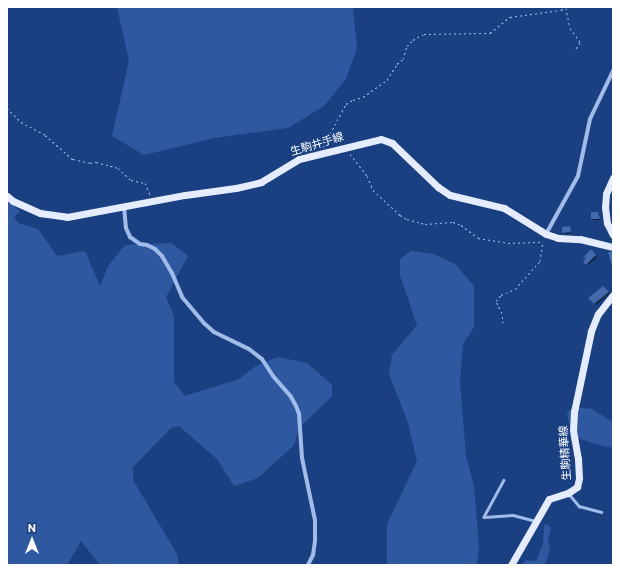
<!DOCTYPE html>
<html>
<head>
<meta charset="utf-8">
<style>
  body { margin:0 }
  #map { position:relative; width:620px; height:572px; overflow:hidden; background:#1b4082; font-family:Commissioner,"Noto Sans JP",sans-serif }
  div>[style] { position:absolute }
  .green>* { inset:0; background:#2e59a1 }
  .shadow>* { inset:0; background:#0007 }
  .building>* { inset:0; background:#446aab }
  .path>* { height:1px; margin-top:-0.5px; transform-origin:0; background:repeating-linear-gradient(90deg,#a0bcea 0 2px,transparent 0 5px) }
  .service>* { height:2.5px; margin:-1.25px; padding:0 1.25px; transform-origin:1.25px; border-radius:1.25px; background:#a0bcea }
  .minor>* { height:4px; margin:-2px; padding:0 2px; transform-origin:2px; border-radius:2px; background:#a0bcea }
  .primary>* { height:7px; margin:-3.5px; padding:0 3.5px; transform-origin:3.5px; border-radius:3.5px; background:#e4ecfe }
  span { translate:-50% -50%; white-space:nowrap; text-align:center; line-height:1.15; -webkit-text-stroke:4px #1b4082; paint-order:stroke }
  .street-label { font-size:11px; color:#fff }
  .frame { position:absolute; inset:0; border:8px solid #fff; pointer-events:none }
  .north { position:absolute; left:12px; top:520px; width:40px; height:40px; -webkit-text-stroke:3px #1b4082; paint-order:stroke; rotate:0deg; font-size:11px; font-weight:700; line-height:16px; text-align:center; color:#fff }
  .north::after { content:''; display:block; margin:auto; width:14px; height:18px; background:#fff; clip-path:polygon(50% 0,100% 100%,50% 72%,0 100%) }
</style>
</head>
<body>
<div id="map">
  <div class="green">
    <div style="clip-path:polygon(117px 7px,353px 7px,357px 48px,346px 79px,324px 106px,288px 128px,214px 138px,144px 155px,112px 136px,129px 61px)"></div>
    <div style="clip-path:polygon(7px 200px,20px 211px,14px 217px,18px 223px,38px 229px,57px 256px,85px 251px,100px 286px,108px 266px,125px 245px,171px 243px,188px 256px,166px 297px,174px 316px,174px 382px,185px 396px,239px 379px,256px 366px,278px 357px,307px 363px,332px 385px,332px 396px,299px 428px,294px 445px,258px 478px,234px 486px,217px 459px,179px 426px,171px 428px,133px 467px,133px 480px,177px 554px,179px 565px,100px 565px,81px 541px,67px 565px,7px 565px)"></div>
    <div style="clip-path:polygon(411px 251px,433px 254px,455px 264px,474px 286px,474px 327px,463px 344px,460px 382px,466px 456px,474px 486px,479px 546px,477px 565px,387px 565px,387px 524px,417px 461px,408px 423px,389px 374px,392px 355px,417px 325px,400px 275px,400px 259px)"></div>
    <div style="clip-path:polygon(572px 407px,592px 409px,613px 422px,613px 448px,591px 443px,572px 435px,567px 413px)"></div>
    <div style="clip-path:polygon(546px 524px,551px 527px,548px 541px,550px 549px,545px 565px,521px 565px,526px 560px,536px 561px,543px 544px,544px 525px)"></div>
  </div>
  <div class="shadow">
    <div style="clip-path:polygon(598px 213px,600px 220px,593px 220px,592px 219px)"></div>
    <div style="clip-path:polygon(570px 227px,571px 233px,565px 234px,563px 233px)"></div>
    <div style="clip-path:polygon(592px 251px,597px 257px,588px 265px,584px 262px)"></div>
    <div style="clip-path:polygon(603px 287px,610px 293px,596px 305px,589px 298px)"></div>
  </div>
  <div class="building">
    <div style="clip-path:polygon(591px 212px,598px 212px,600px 219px,591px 219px)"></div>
    <div style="clip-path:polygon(570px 226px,571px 232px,562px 233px,562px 227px)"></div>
    <div style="clip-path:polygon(590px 250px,592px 250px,596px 255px,586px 265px,583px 262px,586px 258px,584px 257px)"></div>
    <div style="clip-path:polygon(608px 252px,613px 252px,613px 266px,612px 266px)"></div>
    <div style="clip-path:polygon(603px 286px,609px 292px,594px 304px,588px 298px)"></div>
  </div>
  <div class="path">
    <div style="left:566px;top:8px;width:20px;rotate:79deg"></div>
    <div style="left:570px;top:28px;width:17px;rotate:54deg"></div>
    <div style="left:580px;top:42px;width:10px;rotate:119deg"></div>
    <div style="left:7px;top:108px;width:20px;rotate:45deg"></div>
    <div style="left:21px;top:122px;width:27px;rotate:28deg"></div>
    <div style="left:45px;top:135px;width:37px;rotate:41deg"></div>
    <div style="left:73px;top:159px;width:17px;rotate:13deg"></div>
    <div style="left:90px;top:163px;width:6px;rotate:-9deg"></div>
    <div style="left:96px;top:162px;width:23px;rotate:15deg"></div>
    <div style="left:118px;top:168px;width:18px;rotate:43deg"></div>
    <div style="left:131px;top:180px;width:14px;rotate:12deg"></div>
    <div style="left:145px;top:183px;width:13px;rotate:67deg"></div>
    <div style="left:323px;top:147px;width:49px;rotate:-61.9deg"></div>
    <div style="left:346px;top:104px;width:8px;rotate:-30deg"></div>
    <div style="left:353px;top:100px;width:10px;rotate:-17deg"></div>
    <div style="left:363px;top:97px;width:29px;rotate:-35deg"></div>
    <div style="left:387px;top:80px;width:19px;rotate:-58deg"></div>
    <div style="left:397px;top:64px;width:8px;rotate:-40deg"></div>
    <div style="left:403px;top:59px;width:14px;rotate:-73deg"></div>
    <div style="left:407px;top:46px;width:8px;rotate:-45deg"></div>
    <div style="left:413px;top:40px;width:13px;rotate:-29deg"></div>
    <div style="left:424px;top:34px;width:66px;rotate:-0.9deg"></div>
    <div style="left:490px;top:33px;width:26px;rotate:-39deg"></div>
    <div style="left:510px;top:17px;width:51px;rotate:-7.8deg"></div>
    <div style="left:561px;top:10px;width:6px;rotate:-31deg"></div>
    <div style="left:350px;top:154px;width:28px;rotate:52deg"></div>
    <div style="left:367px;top:176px;width:15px;rotate:67deg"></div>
    <div style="left:373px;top:190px;width:37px;rotate:43deg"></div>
    <div style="left:400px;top:215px;width:8px;rotate:30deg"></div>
    <div style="left:407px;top:219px;width:19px;rotate:16deg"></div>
    <div style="left:425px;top:224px;width:28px;rotate:-4deg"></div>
    <div style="left:453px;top:222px;width:9px;rotate:21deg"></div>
    <div style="left:461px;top:225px;width:21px;rotate:37deg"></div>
    <div style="left:478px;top:238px;width:30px;rotate:9deg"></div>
    <div style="left:508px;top:243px;width:35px;rotate:-2deg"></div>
    <div style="left:503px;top:323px;width:10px;rotate:-96deg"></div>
    <div style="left:502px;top:313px;width:13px;rotate:-117deg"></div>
    <div style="left:496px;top:301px;width:8px;rotate:-50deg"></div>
    <div style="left:501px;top:295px;width:15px;rotate:-23deg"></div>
    <div style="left:515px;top:289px;width:38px;rotate:-48deg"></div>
    <div style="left:540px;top:261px;width:19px;rotate:-81deg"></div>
  </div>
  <div class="service">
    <div style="left:504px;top:480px;width:42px;rotate:118.4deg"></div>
    <div style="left:484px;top:517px;width:29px;rotate:-4deg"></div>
    <div style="left:513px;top:515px;width:23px;rotate:15deg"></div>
    <div style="left:569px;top:494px;width:16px;rotate:50deg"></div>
    <div style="left:579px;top:506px;width:23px;rotate:15deg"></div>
  </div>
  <div class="minor">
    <div style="left:124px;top:206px;width:22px;rotate:85deg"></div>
    <div style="left:126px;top:228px;width:10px;rotate:66deg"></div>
    <div style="left:130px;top:237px;width:12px;rotate:35deg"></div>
    <div style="left:140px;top:244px;width:7px;rotate:8deg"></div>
    <div style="left:147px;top:245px;width:9px;rotate:27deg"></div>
    <div style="left:155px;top:249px;width:10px;rotate:45deg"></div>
    <div style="left:162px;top:256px;width:20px;rotate:60deg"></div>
    <div style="left:172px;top:273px;width:26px;rotate:67deg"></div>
    <div style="left:182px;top:297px;width:35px;rotate:50deg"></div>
    <div style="left:205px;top:324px;width:12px;rotate:42deg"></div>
    <div style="left:214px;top:332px;width:39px;rotate:26deg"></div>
    <div style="left:249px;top:349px;width:16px;rotate:38deg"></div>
    <div style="left:262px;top:359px;width:20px;rotate:57deg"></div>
    <div style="left:273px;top:376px;width:28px;rotate:49deg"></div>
    <div style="left:291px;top:397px;width:10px;rotate:61deg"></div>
    <div style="left:296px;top:406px;width:9px;rotate:69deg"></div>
    <div style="left:299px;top:414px;width:44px;rotate:86.1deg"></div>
    <div style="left:302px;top:458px;width:63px;rotate:78.2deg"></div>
    <div style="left:315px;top:520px;width:21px;rotate:90deg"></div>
    <div style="left:315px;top:541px;width:14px;rotate:98deg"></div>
    <div style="left:313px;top:555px;width:11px;rotate:117deg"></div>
    <div style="left:546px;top:234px;width:66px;rotate:-61.1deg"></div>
    <div style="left:578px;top:176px;width:58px;rotate:-78.1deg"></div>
    <div style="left:590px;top:119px;width:53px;rotate:-64.4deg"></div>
  </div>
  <div class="primary">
    <div style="left:613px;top:178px;width:17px;rotate:114deg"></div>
    <div style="left:606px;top:194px;width:13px;rotate:94deg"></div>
    <div style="left:605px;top:207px;width:16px;rotate:83deg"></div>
    <div style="left:607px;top:223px;width:13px;rotate:63deg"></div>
    <div style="left:7px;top:196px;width:8px;rotate:40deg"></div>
    <div style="left:13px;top:201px;width:30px;rotate:24deg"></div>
    <div style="left:40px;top:213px;width:27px;rotate:8deg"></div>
    <div style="left:67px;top:217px;width:120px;rotate:-10.6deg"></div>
    <div style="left:185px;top:195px;width:51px;rotate:-7.8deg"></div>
    <div style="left:236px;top:188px;width:26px;rotate:-13deg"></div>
    <div style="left:261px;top:182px;width:44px;rotate:-31.2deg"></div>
    <div style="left:299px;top:159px;width:84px;rotate:-13.7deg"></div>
    <div style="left:381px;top:139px;width:12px;rotate:20deg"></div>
    <div style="left:392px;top:143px;width:64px;rotate:43.7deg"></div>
    <div style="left:438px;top:187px;width:14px;rotate:34deg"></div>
    <div style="left:450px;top:195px;width:56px;rotate:13.5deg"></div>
    <div style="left:504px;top:208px;width:49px;rotate:31.8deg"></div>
    <div style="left:546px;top:234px;width:13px;rotate:18deg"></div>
    <div style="left:558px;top:238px;width:22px;rotate:3deg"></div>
    <div style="left:580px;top:239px;width:34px;rotate:14deg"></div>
    <div style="left:511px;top:565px;width:76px;rotate:-60.1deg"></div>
    <div style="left:549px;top:499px;width:20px;rotate:-18deg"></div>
    <div style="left:568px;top:493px;width:11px;rotate:-34deg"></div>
    <div style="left:577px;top:487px;width:9px;rotate:-77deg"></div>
    <div style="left:579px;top:478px;width:19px;rotate:-93deg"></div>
    <div style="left:578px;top:459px;width:28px;rotate:-100deg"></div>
    <div style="left:573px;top:431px;width:19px;rotate:-87deg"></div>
    <div style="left:574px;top:412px;width:83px;rotate:-78.1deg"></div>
    <div style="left:591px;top:331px;width:18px;rotate:-68deg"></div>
    <div style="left:598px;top:314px;width:24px;rotate:-52deg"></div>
  </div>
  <div class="street-label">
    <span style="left:317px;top:144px;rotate:-17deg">生駒井手線</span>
    <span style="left:565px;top:453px;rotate:-94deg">生駒精華線</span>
  </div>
  <div class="frame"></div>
  <div class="north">N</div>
</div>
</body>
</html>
